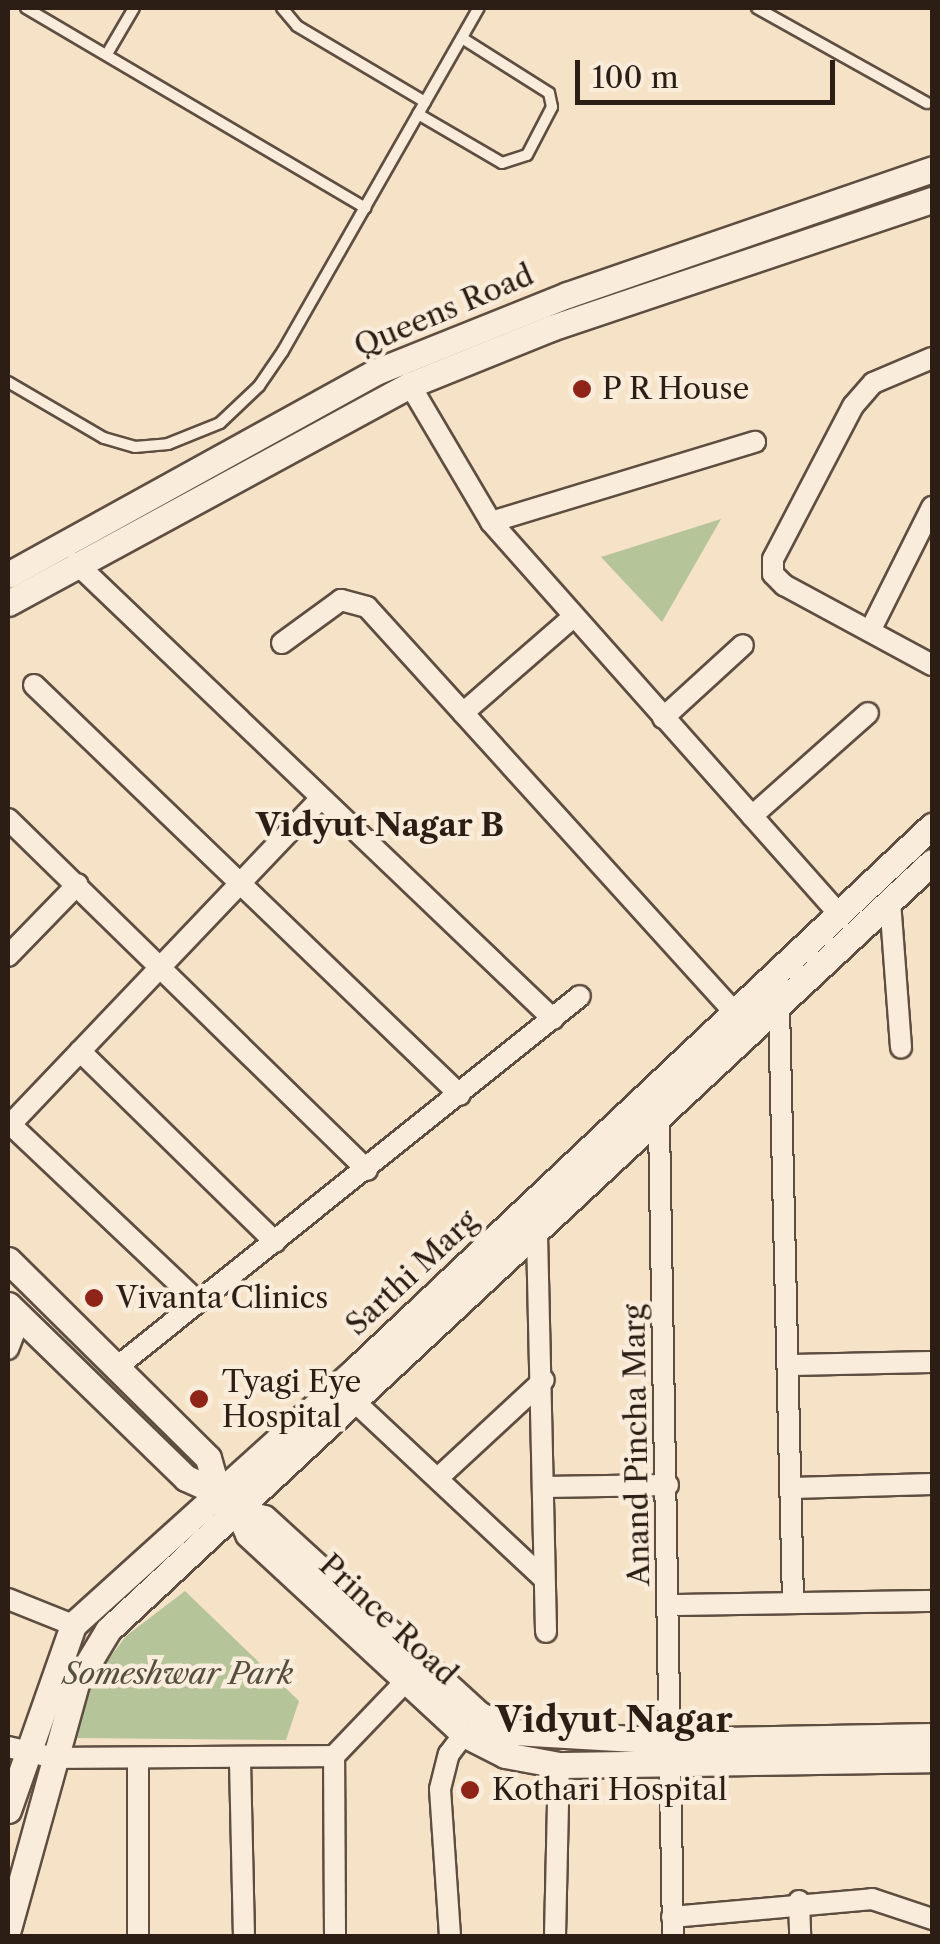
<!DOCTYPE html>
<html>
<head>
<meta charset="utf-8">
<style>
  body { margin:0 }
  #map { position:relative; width:940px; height:1944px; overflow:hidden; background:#f6e2c6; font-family:"Libre Caslon Text",serif }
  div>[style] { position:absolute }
  .green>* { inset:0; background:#b6c49a }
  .roads { filter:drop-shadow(2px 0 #5e4e41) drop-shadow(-2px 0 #5e4e41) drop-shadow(0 2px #5e4e41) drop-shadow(0 -2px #5e4e41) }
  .service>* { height:10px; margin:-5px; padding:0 5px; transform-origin:5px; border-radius:5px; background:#f9ecda }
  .minor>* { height:20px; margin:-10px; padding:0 10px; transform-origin:10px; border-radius:10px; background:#f9ecda }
  .tertiary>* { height:25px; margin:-12.5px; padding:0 12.5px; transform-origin:12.5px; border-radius:12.5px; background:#f9ecda }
  .dots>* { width:28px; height:28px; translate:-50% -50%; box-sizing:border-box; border:5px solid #f9ecda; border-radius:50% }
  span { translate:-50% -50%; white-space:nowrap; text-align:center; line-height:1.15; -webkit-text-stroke:9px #f9ecda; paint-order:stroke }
  .street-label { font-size:30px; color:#2c1d15 }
  .poi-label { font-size:30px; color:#2c1d15 }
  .left { translate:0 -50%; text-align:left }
  .park-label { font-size:30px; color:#554f3d; font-style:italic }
  .neighbourhood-label { font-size:32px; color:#2c1d15; font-weight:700 }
  .quarter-label { font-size:35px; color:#2c1d15; font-weight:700 }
  .frame { position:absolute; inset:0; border:10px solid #2c1d15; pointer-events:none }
  .scale { position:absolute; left:575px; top:60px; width:260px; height:45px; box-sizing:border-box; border:5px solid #2c1d15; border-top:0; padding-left:12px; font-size:30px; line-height:35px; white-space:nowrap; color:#2c1d15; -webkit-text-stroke:8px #f9ecda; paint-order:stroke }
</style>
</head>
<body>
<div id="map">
  <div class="green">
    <div style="clip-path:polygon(721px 519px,662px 622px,601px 557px)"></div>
    <div style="clip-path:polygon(185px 1591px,299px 1701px,286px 1740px,74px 1738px,94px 1679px,126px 1636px)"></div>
  </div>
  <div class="roads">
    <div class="service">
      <div style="left:26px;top:8px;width:394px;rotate:30.5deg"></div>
      <div style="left:282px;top:8px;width:23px;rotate:50deg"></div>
      <div style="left:297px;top:26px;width:149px;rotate:30.7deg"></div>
      <div style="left:757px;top:8px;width:195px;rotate:29.2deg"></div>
      <div style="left:107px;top:54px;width:53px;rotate:-59.6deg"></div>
      <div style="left:418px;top:114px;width:97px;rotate:30.3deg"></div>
      <div style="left:502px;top:163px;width:26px;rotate:-18deg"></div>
      <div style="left:527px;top:155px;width:54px;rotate:-62.5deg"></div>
      <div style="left:552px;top:107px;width:14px;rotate:-102deg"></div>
      <div style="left:549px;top:93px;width:103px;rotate:-147.7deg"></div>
      <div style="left:8px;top:382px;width:111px;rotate:30.3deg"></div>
      <div style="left:104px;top:438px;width:32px;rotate:16deg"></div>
      <div style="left:135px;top:447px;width:33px;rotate:-5deg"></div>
      <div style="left:168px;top:444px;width:56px;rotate:-22deg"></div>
      <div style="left:220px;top:423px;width:54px;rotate:-43.5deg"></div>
      <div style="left:259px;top:386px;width:42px;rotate:-55.6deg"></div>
      <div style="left:283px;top:351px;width:395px;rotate:-60.3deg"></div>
    </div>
    <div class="minor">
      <div style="left:932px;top:358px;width:64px;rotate:157deg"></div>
      <div style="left:873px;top:383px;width:30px;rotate:131deg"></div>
      <div style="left:853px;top:406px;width:173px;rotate:117.6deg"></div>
      <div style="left:773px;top:559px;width:15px;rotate:90deg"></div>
      <div style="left:773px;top:574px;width:16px;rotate:45deg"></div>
      <div style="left:784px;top:585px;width:168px;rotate:28.4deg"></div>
      <div style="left:410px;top:385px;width:159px;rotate:59.4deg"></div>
      <div style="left:491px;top:522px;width:526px;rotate:48.39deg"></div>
      <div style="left:491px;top:522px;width:276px;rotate:-16.9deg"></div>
      <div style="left:76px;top:563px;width:660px;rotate:43.71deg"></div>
      <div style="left:870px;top:631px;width:139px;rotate:-63.4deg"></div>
      <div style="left:282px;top:643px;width:73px;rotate:-36.1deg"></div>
      <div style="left:341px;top:600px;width:27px;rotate:15deg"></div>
      <div style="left:367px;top:607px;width:549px;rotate:47.8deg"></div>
      <div style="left:34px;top:685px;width:591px;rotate:43.9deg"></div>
      <div style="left:463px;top:713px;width:145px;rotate:-41.1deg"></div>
      <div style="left:663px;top:718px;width:108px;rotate:-42.4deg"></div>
      <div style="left:752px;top:816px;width:155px;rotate:-41.6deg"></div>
      <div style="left:8px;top:819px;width:502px;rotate:44.35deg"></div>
      <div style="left:890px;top:901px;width:147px;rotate:85.7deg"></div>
      <div style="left:8px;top:956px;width:100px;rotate:-45.8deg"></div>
      <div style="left:779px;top:1007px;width:596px;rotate:88.65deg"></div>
      <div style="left:80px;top:1051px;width:273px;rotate:44.4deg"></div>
      <div style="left:659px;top:1123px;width:813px;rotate:89.01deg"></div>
      <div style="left:10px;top:1124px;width:259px;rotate:43.4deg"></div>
      <div style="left:8px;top:1127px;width:454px;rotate:-46.4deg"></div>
      <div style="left:537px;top:1234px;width:398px;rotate:88.7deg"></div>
      <div style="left:8px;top:1349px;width:34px;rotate:-69deg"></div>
      <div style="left:791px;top:1365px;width:141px;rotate:-1.2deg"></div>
      <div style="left:117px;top:1367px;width:593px;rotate:-38.71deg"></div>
      <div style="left:354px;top:1401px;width:259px;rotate:43.1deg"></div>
      <div style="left:438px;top:1478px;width:144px;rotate:-42.8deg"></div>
      <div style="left:544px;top:1487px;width:124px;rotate:-0.9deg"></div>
      <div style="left:792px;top:1488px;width:140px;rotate:-1.6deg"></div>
      <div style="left:8px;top:1599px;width:70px;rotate:21.8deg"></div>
      <div style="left:671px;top:1605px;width:261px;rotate:-0.9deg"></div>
      <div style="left:8px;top:1747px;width:48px;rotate:13.2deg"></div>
      <div style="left:55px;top:1758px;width:279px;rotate:-0.4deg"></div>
      <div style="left:138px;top:1759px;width:177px;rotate:90deg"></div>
      <div style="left:240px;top:1761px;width:175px;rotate:88.7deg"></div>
      <div style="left:799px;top:1901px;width:35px;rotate:88deg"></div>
      <div style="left:672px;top:1917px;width:201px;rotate:-5.1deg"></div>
      <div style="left:872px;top:1899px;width:63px;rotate:18.4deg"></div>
      <div style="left:335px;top:1936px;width:180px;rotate:-90.3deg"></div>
      <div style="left:334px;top:1756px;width:104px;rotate:-46.2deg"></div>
      <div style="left:450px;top:1936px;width:147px;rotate:-93.9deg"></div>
      <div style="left:440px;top:1789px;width:36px;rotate:-76deg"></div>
      <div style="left:449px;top:1754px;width:25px;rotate:-53deg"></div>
      <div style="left:555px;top:1936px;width:171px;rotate:-88.7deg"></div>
    </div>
    <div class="tertiary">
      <div style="left:8px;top:575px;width:423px;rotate:-28.9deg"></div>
      <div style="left:378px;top:371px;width:204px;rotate:-21.9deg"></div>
      <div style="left:567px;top:295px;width:386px;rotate:-19deg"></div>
      <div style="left:8px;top:603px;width:457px;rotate:-28.5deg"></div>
      <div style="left:410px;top:385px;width:152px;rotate:-22deg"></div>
      <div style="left:551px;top:328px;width:402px;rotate:-18.6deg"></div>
      <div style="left:8px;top:1260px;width:281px;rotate:44.7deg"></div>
      <div style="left:208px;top:1458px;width:35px;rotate:74deg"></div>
      <div style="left:8px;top:1305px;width:248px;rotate:44.2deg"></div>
      <div style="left:186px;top:1478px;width:35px;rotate:24deg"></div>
      <div style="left:218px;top:1492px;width:26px;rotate:43deg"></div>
      <div style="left:237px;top:1510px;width:26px;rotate:65deg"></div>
      <div style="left:248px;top:1534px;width:294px;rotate:42.8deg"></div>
      <div style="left:464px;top:1734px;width:46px;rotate:27.1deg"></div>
      <div style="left:505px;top:1755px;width:55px;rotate:10.5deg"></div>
      <div style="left:559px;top:1765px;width:373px;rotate:-0.9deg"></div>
      <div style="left:237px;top:1510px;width:28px;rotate:17deg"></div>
      <div style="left:264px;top:1518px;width:292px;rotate:42.4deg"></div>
      <div style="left:480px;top:1715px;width:38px;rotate:27deg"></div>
      <div style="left:514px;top:1732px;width:155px;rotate:3.3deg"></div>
      <div style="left:669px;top:1741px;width:263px;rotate:-1.1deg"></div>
      <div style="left:8px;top:1810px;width:196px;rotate:-70.6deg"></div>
      <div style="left:73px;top:1625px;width:375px;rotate:-42.1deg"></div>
      <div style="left:351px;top:1374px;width:799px;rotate:-43.33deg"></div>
      <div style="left:8px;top:1929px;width:255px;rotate:-74.5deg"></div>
      <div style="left:76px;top:1683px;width:62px;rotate:-58.9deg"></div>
      <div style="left:108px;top:1630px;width:1126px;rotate:-42.99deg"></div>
    </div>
  </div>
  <div class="dots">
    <div style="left:582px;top:389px;background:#8f2418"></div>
    <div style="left:94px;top:1298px;background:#8f2418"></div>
    <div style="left:199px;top:1399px;background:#8f2418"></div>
    <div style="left:470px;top:1790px;background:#8f2418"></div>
  </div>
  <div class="street-label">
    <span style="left:444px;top:311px;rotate:-23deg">Queens Road</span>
    <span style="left:412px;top:1273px;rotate:-43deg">Sarthi Marg</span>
    <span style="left:637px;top:1445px;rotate:-91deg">Anand Pincha Marg</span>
    <span style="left:388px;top:1620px;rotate:43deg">Prince Road</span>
  </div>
  <div class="poi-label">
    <span class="left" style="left:602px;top:389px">P R House</span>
    <span class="left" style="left:116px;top:1298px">Vivanta Clinics</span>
    <span class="left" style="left:222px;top:1399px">Tyagi Eye<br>Hospital</span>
    <span class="left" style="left:492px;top:1790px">Kothari Hospital</span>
  </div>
  <div class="park-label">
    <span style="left:178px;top:1674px">Someshwar Park</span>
  </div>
  <div class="neighbourhood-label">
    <span style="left:380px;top:825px">Vidyut Nagar B</span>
  </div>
  <div class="quarter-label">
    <span style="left:614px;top:1720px">Vidyut Nagar</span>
  </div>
  <div class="frame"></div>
  <div class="scale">100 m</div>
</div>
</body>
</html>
